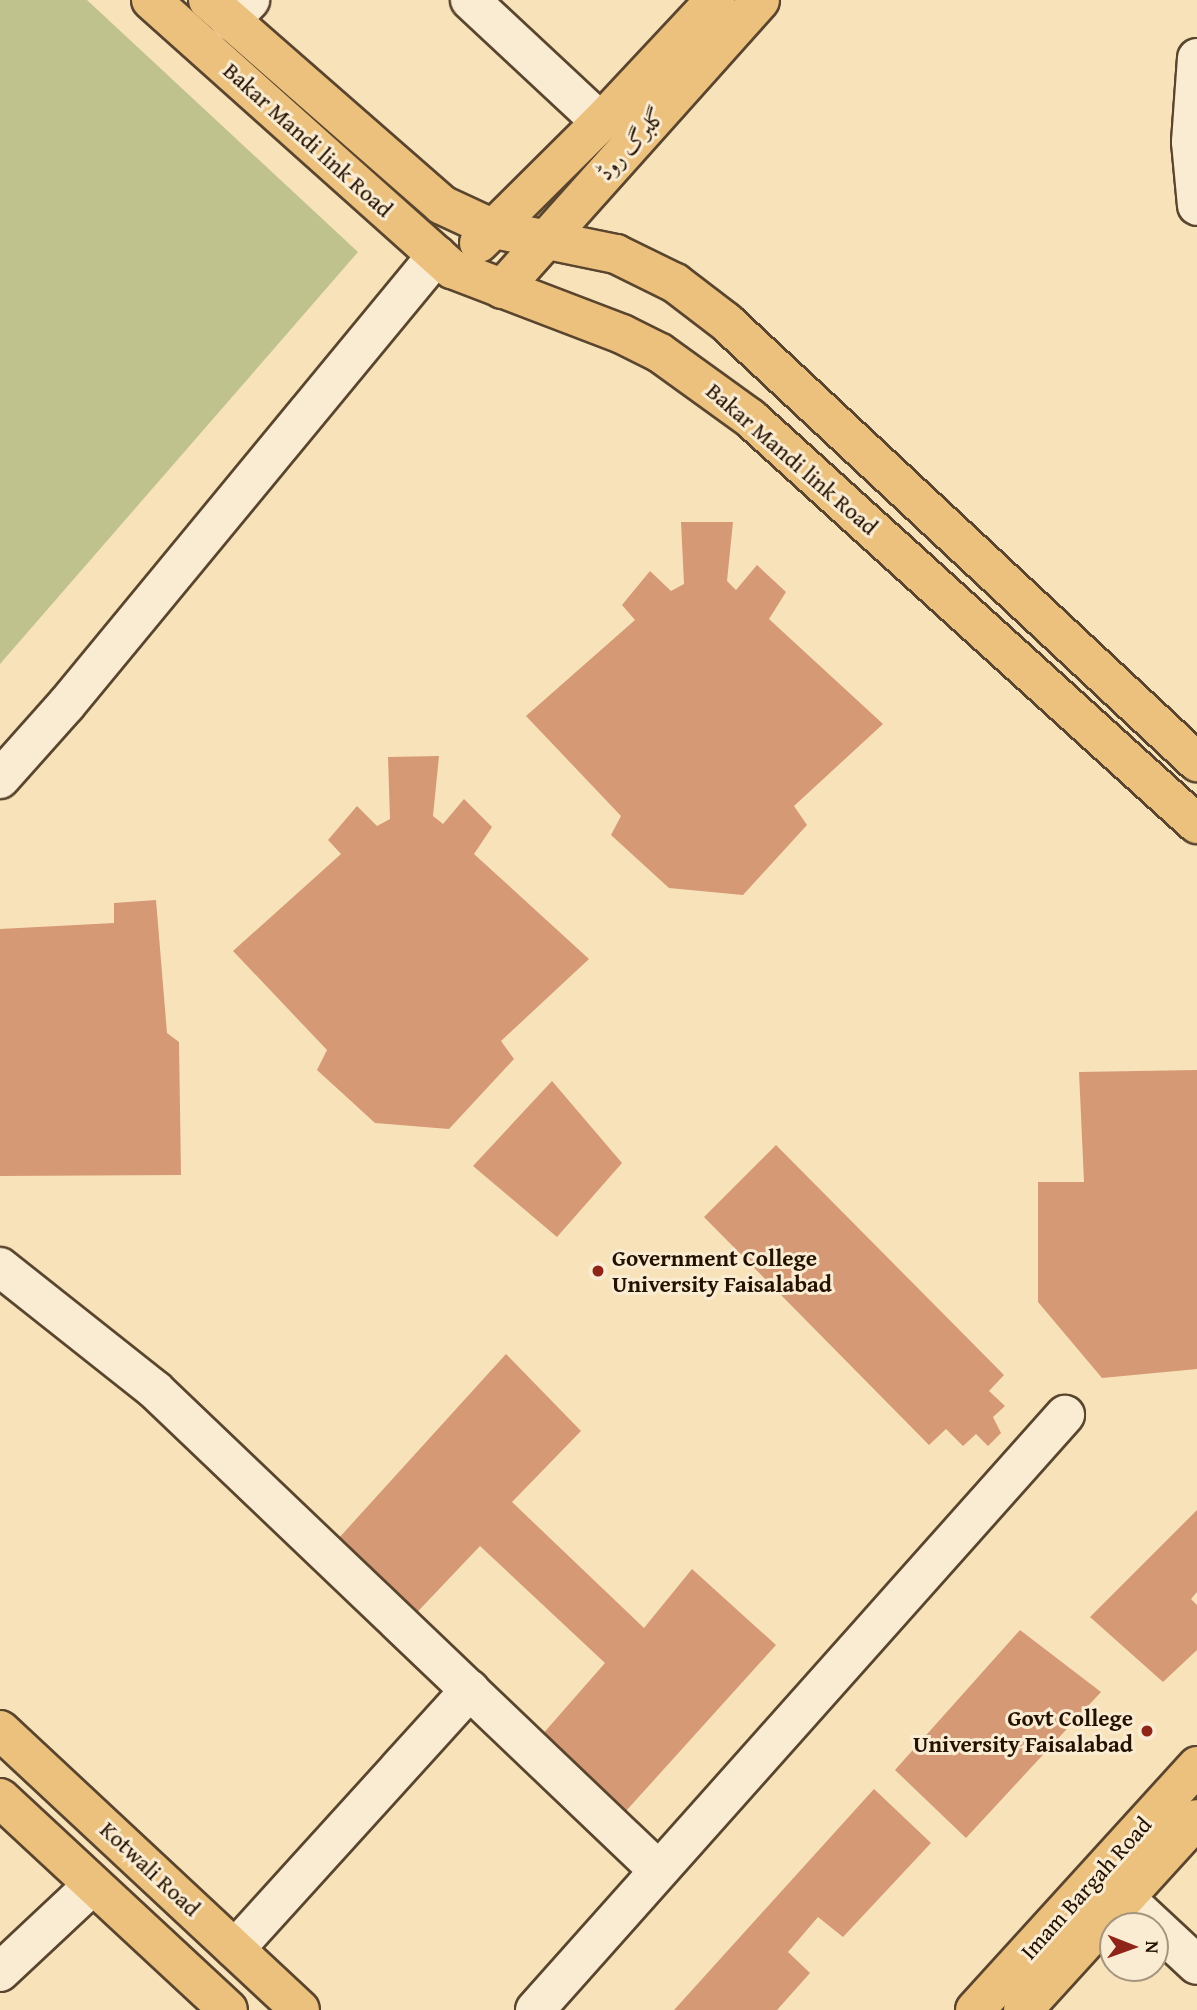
<!DOCTYPE html>
<html>
<head>
<meta charset="utf-8">
<style>
  body { margin:0 }
  #map { position:relative; width:1197px; height:2010px; overflow:hidden; background:#f8e2ba; font-family:"Gentium Book Plus",Amiri,serif }
  div>[style] { position:absolute }
  .green>* { inset:0; background:#c0c28d }
  .building>* { inset:0; background:#d59975 }
  .roads { filter:drop-shadow(2px 0 #5a452e) drop-shadow(-2px 0 #5a452e) drop-shadow(0 2px #5a452e) drop-shadow(0 -2px #5a452e) }
  .minor>* { height:38px; margin:-19px; padding:0 19px; transform-origin:19px; border-radius:19px; background:#faecd2 }
  .major>* { height:38px; margin:-19px; padding:0 19px; transform-origin:19px; border-radius:19px; background:#ecc17d }
  .dots>* { width:19px; height:19px; translate:-50% -50%; box-sizing:border-box; border:4px solid #faecd2; border-radius:50% }
  span { translate:-50% -50%; white-space:nowrap; text-align:center; line-height:1.15; -webkit-text-stroke:6px #faecd2; paint-order:stroke }
  .street-label { font-size:23px; color:#251100 }
  .poi-label { font-size:23px; color:#251100; font-weight:700 }
  .left { translate:0 -50%; text-align:left }
  .right { translate:-100% -50%; text-align:right }
  .north { position:absolute; left:1099px; top:1912px; width:70px; height:70px; box-sizing:border-box; background:#faecd2; border:2px solid #a5947e; border-radius:50%; rotate:91deg; font-size:19px; font-weight:700; line-height:28px; text-align:center; color:#251100 }
  .north::after { content:''; display:block; margin:auto; width:24px; height:32px; background:#8f2418; clip-path:polygon(50% 0,100% 100%,50% 72%,0 100%) }
</style>
</head>
<body>
<div id="map">
  <div class="green">
    <div style="clip-path:polygon(0 0,87px 0,358px 252px,0 664px)"></div>
  </div>
  <div class="building">
    <div style="clip-path:polygon(681px 522px,733px 522px,727px 581px,736px 590px,757px 565px,786px 592px,769px 619px,883px 724px,794px 806px,807px 825px,743px 895px,669px 888px,611px 835px,621px 816px,526px 716px,635px 620px,622px 605px,650px 571px,671px 591px,684px 584px)"></div>
    <div style="clip-path:polygon(439px 756px,433px 816px,443px 824px,464px 799px,492px 827px,474px 854px,589px 959px,501px 1041px,514px 1059px,449px 1129px,375px 1123px,317px 1070px,327px 1050px,233px 951px,341px 854px,328px 840px,357px 806px,377px 826px,390px 819px,388px 757px)"></div>
    <div style="clip-path:polygon(156px 900px,167px 1033px,179px 1042px,181px 1175px,0 1176px,0 929px,114px 923px,114px 903px)"></div>
    <div style="clip-path:polygon(1197px 1070px,1197px 1369px,1102px 1378px,1038px 1302px,1038px 1182px,1084px 1182px,1079px 1072px)"></div>
    <div style="clip-path:polygon(552px 1081px,622px 1163px,557px 1237px,473px 1166px)"></div>
    <div style="clip-path:polygon(776px 1145px,1004px 1375px,989px 1391px,1005px 1406px,993px 1417px,1001px 1433px,988px 1446px,976px 1434px,963px 1446px,946px 1429px,929px 1445px,704px 1217px)"></div>
    <div style="clip-path:polygon(506px 1354px,581px 1431px,512px 1502px,644px 1628px,692px 1569px,776px 1645px,626px 1811px,541px 1736px,605px 1663px,480px 1546px,405px 1625px,328px 1550px)"></div>
    <div style="clip-path:polygon(1197px 1510px,1197px 1592px,1191px 1599px,1197px 1605px,1197px 1650px,1163px 1682px,1090px 1617px)"></div>
    <div style="clip-path:polygon(1020px 1630px,1101px 1692px,966px 1838px,895px 1770px)"></div>
    <div style="clip-path:polygon(874px 1789px,931px 1843px,843px 1937px,818px 1917px,788px 1952px,810px 1973px,777px 2010px,674px 2010px)"></div>
  </div>
  <div class="roads">
    <div class="minor">
      <div style="left:470px;top:0;width:179px;rotate:43deg"></div>
      <div style="left:230px;top:21px;width:29px;rotate:-46deg"></div>
      <div style="left:1197px;top:58px;width:84px;rotate:94.1deg"></div>
      <div style="left:1191px;top:142px;width:64px;rotate:84.6deg"></div>
      <div style="left:0;top:779px;width:99px;rotate:-48.3deg"></div>
      <div style="left:66px;top:705px;width:583px;rotate:-50.5deg"></div>
      <div style="left:0;top:1267px;width:198px;rotate:38.4deg"></div>
      <div style="left:155px;top:1390px;width:695px;rotate:43.66deg"></div>
      <div style="left:1125px;top:1898px;width:98px;rotate:42.9deg"></div>
      <div style="left:235px;top:1949px;width:350px;rotate:-47.8deg"></div>
      <div style="left:0;top:1972px;width:127px;rotate:-43.1deg"></div>
      <div style="left:535px;top:2010px;width:797px;rotate:-48.31deg"></div>
    </div>
    <div class="major">
      <div style="left:151px;top:0;width:404px;rotate:41.8deg"></div>
      <div style="left:452px;top:269px;width:182px;rotate:20.9deg"></div>
      <div style="left:622px;top:334px;width:42px;rotate:26.6deg"></div>
      <div style="left:660px;top:353px;width:111px;rotate:35.8deg"></div>
      <div style="left:750px;top:418px;width:604px;rotate:42.25deg"></div>
      <div style="left:208px;top:0;width:311px;rotate:41.2deg"></div>
      <div style="left:442px;top:205px;width:57px;rotate:24.8deg"></div>
      <div style="left:494px;top:229px;width:125px;rotate:11.6deg"></div>
      <div style="left:616px;top:254px;width:66px;rotate:26.2deg"></div>
      <div style="left:675px;top:283px;width:64px;rotate:37.4deg"></div>
      <div style="left:726px;top:322px;width:645px;rotate:43.05deg"></div>
      <div style="left:479px;top:243px;width:172px;rotate:-44.8deg"></div>
      <div style="left:601px;top:122px;width:167px;rotate:-46.9deg"></div>
      <div style="left:502px;top:289px;width:387px;rotate:-48.2deg"></div>
      <div style="left:0;top:1730px;width:410px;rotate:43deg"></div>
      <div style="left:0;top:1798px;width:311px;rotate:42.9deg"></div>
      <div style="left:975px;top:2010px;width:330px;rotate:-47.7deg"></div>
      <div style="left:1023px;top:2010px;width:258px;rotate:-47.7deg"></div>
    </div>
  </div>
  <div class="dots">
    <div style="left:598px;top:1271px;background:#8f2418"></div>
    <div style="left:1147px;top:1731px;background:#8f2418"></div>
  </div>
  <div class="street-label">
    <span style="left:308px;top:140px;rotate:42deg">Bakar Mandi link Road</span>
    <span style="left:631px;top:144px;rotate:-48deg">گلبرگ روڈ</span>
    <span style="left:792px;top:459px;rotate:41deg">Bakar Mandi link Road</span>
    <span style="left:150px;top:1869px;rotate:43deg">Kotwali Road</span>
    <span style="left:1086px;top:1888px;rotate:-48deg">Imam Bargah Road</span>
  </div>
  <div class="poi-label">
    <span class="left" style="left:612px;top:1271px">Government College<br>University Faisalabad</span>
    <span class="right" style="left:1133px;top:1731px">Govt College<br>University Faisalabad</span>
  </div>
  <div class="north">N</div>
</div>
</body>
</html>
